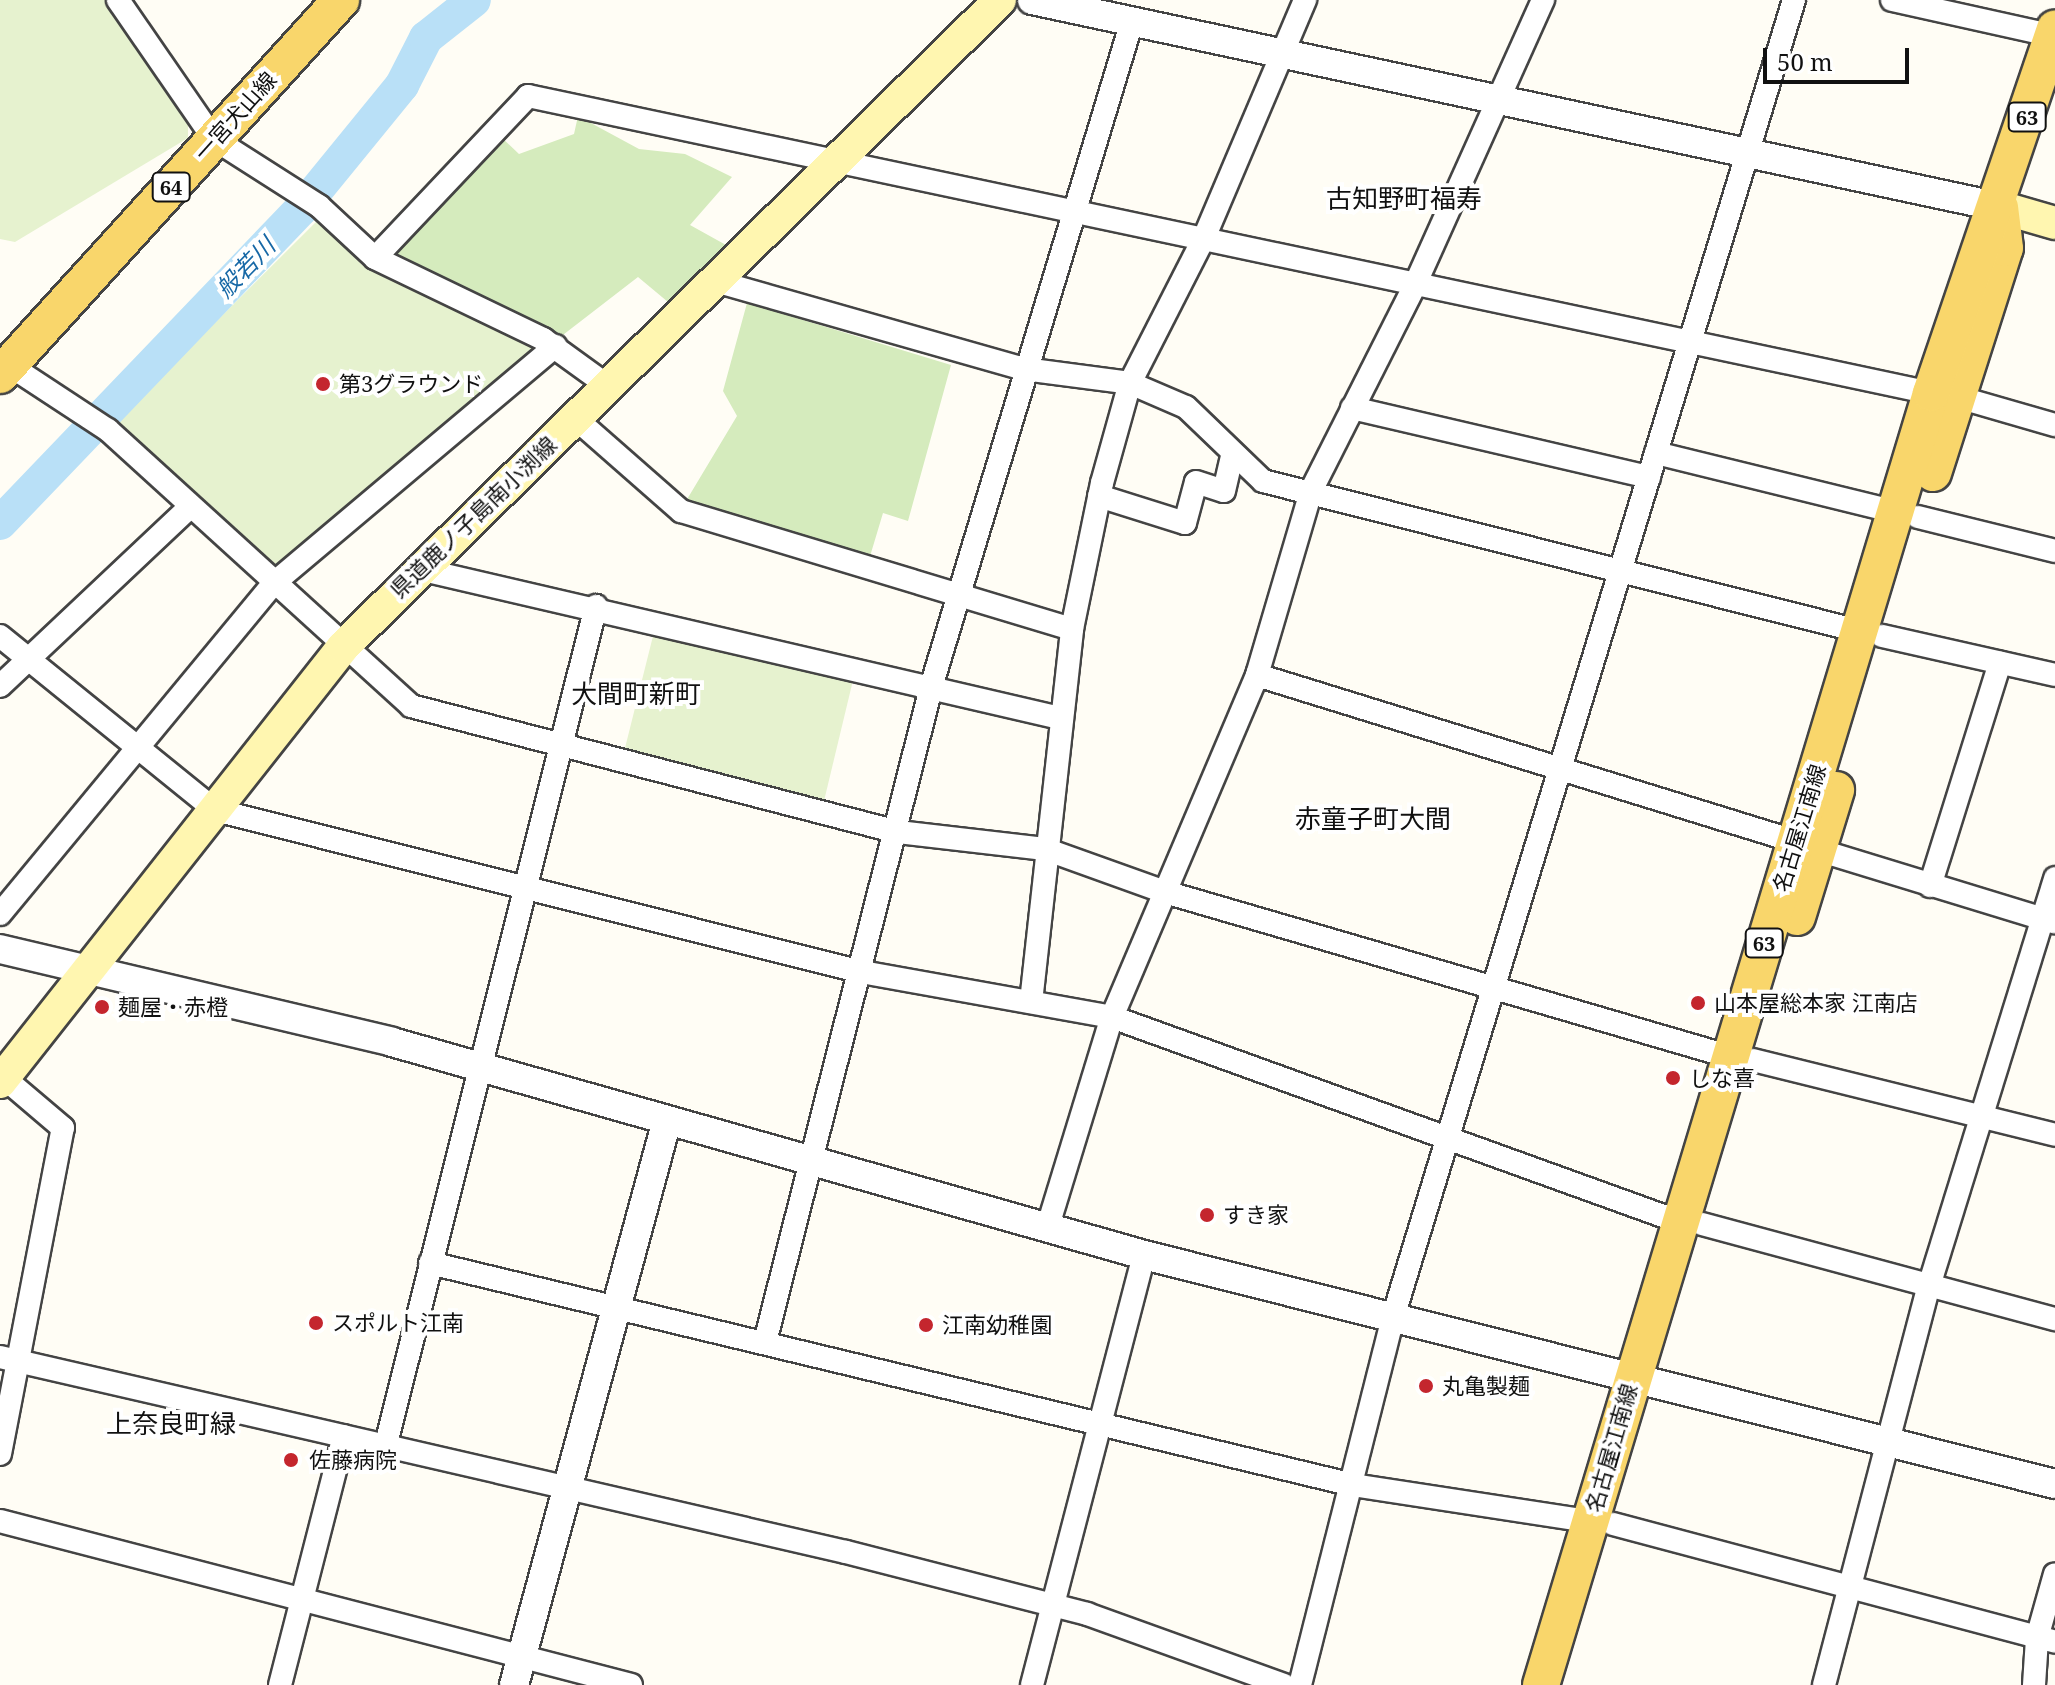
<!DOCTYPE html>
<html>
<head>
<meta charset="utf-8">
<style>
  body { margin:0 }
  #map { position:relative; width:2055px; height:1685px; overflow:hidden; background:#fffdf5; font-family:"Noto Serif","Noto Sans JP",serif }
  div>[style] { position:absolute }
  .green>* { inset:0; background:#d5ebbd }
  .pitch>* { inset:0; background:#e6f2cf }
  .river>* { height:34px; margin:-17px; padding:0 17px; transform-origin:17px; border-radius:17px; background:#b9e0f7 }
  .roads { filter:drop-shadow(2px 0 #444) drop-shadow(-2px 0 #444) drop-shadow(0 2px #444) drop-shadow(0 -2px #444) }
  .minor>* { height:22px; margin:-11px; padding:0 11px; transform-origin:11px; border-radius:11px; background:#fff }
  .tertiary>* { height:28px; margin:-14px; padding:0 14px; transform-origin:14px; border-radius:14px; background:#fff }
  .secondary>* { height:32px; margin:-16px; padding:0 16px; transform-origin:16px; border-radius:16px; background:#fff6b0 }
  .primary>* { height:36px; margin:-18px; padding:0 18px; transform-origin:18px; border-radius:18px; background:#f9d66b }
  .dots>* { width:22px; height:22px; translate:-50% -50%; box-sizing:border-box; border:4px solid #fff; border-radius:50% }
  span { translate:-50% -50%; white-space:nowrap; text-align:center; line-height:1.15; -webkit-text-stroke:8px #fff; paint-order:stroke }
  .shield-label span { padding:2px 6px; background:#fff; border:2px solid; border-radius:6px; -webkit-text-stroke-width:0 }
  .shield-label { font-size:20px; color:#111; font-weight:700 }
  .street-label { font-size:22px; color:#111 }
  .poi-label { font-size:22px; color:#111 }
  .left { translate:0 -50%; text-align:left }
  .water-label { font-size:24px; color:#1768a6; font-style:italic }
  .quarter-label { font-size:26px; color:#111 }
  .scale { position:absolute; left:1763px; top:48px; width:146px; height:36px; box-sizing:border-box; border:4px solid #111; border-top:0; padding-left:10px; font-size:24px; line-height:28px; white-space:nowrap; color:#111; -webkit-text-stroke:6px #fff; paint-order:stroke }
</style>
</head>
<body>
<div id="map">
  <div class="green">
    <div style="clip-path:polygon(578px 116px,639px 149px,685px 154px,732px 177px,690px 225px,726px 245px,674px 307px,638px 277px,559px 338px,391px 255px,501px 137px,519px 154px,574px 134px)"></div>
    <div style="clip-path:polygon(747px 303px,951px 365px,908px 521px,883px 513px,868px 563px,686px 501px,737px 416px,723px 391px)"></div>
  </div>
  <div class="pitch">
    <div style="clip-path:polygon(0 0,108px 0,188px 117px,188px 138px,15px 242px,0 239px)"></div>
    <div style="clip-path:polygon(318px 220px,362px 265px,538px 346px,274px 568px,115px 422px)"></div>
    <div style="clip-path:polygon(655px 628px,854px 676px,824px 801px,624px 752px)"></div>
  </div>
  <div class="river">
    <div style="left:0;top:523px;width:435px;rotate:-46.2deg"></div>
    <div style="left:301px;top:209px;width:160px;rotate:-50.8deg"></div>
    <div style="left:402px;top:85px;width:53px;rotate:-62.9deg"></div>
    <div style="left:426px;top:38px;width:61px;rotate:-38.4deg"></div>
  </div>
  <div class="roads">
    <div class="minor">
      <div style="left:118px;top:0;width:169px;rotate:55.4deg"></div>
      <div style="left:214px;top:139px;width:125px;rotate:32.5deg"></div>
      <div style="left:319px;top:206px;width:76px;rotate:42.9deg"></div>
      <div style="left:375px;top:258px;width:187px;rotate:25.7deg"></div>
      <div style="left:543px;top:339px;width:80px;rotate:35.9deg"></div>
      <div style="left:1892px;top:0;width:167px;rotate:12.5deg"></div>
      <div style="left:375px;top:258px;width:223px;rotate:-46.6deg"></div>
      <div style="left:528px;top:96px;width:1434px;rotate:11.95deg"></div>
      <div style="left:715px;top:281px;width:321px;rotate:15.9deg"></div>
      <div style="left:1024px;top:369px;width:107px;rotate:7.5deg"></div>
      <div style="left:1130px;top:383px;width:61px;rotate:23.2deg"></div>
      <div style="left:1186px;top:407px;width:107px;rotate:43.9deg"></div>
      <div style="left:1263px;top:481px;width:619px;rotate:14.13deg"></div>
      <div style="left:9px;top:365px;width:118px;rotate:33.3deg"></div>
      <div style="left:108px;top:430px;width:410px;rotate:42.3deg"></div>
      <div style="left:411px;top:706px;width:503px;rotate:14.51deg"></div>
      <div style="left:898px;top:832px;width:148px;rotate:6.6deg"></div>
      <div style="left:1045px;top:849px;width:127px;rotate:19.7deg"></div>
      <div style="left:1165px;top:892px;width:590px;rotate:16.25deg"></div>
      <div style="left:1958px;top:397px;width:101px;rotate:16.1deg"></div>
      <div style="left:1352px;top:408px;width:305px;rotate:13.1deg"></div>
      <div style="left:575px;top:418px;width:141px;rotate:41.3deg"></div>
      <div style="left:681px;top:511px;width:408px;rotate:16.8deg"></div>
      <div style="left:1656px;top:453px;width:251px;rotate:13.8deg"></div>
      <div style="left:1099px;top:496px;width:90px;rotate:17.4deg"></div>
      <div style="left:1185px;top:523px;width:42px;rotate:-75deg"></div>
      <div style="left:1196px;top:482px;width:29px;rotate:18deg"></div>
      <div style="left:1224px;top:491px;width:39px;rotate:-77deg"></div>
      <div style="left:1918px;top:517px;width:141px;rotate:13.9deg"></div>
      <div style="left:419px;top:569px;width:658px;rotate:13.09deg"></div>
      <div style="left:0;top:636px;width:277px;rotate:39deg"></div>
      <div style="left:215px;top:810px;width:667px;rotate:14.06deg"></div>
      <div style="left:862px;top:972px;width:254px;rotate:10.2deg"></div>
      <div style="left:1112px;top:1017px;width:604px;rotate:19.85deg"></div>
      <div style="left:1882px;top:636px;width:177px;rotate:12.7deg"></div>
      <div style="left:1257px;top:675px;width:562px;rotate:17.18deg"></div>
      <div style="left:0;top:686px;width:262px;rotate:-43.3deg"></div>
      <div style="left:1818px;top:850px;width:247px;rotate:17deg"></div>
      <div style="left:1930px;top:886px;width:234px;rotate:-72.6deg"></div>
      <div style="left:0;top:914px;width:430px;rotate:-50.4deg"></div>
      <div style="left:274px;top:583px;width:368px;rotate:-40.1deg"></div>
      <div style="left:1031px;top:1002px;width:375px;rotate:-83.7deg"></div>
      <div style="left:1072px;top:629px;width:149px;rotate:-78.4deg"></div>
      <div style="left:1102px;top:483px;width:104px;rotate:-74.4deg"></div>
      <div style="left:1130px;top:383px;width:163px;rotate:-63deg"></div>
      <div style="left:1204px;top:238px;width:259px;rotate:-67deg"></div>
      <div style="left:1753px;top:1060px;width:311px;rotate:13.9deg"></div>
      <div style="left:1702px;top:1224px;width:366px;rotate:15.1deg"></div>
      <div style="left:1047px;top:1229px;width:222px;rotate:-73deg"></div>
      <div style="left:1112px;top:1017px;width:371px;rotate:-67deg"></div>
      <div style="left:1257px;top:675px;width:192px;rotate:-73.6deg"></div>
      <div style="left:1311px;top:491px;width:229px;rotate:-63.2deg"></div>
      <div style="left:1414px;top:287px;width:315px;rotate:-65.8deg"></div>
      <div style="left:430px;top:1263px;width:949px;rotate:13.52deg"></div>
      <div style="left:1353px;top:1485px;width:239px;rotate:8.7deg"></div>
      <div style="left:765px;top:1342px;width:679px;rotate:-75.76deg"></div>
      <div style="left:932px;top:684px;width:693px;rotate:-73.21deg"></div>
      <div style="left:0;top:1357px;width:868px;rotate:12.98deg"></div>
      <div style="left:846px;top:1552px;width:249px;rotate:14.4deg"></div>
      <div style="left:1087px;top:1614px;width:209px;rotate:19.8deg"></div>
      <div style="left:386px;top:1444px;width:864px;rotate:-75.93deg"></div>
      <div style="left:0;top:1454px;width:332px;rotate:-79.1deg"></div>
      <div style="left:63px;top:1128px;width:77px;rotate:-139.7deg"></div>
      <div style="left:0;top:1521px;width:652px;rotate:14.57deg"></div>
      <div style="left:1613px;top:1524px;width:457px;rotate:14.9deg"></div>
      <div style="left:280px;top:1685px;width:257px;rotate:-75.6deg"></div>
      <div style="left:1032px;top:1685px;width:444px;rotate:-75.4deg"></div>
      <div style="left:1300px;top:1685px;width:383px;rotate:-75.8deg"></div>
      <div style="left:1394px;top:1314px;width:1374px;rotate:-73.07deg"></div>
      <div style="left:1824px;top:1685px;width:413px;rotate:-75.3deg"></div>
      <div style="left:1929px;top:1286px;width:427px;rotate:-72.8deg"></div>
      <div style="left:2034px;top:1685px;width:47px;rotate:-86.3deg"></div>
      <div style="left:2037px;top:1638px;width:66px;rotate:-74.3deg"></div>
    </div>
    <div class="tertiary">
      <div style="left:1032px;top:0;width:990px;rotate:12.07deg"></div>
      <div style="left:0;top:949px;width:403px;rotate:13.3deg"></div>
      <div style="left:392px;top:1042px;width:782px;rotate:15.81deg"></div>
      <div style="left:1144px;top:1255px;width:939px;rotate:14.11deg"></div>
      <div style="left:514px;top:1685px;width:581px;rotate:-74.84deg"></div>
    </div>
    <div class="secondary">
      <div style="left:2000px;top:207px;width:57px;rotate:16.2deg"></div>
      <div style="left:0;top:1082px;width:554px;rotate:-51.74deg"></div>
      <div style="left:343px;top:647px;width:922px;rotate:-44.56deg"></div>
    </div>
    <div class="primary">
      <div style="left:0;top:375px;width:507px;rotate:-47.72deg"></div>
      <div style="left:1933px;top:473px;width:236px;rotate:-72.3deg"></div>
      <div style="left:2005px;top:248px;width:41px;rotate:-97deg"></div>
      <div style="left:1797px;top:917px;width:133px;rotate:-72.9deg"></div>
      <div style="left:1541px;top:1685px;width:1350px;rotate:-73.2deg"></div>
      <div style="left:1931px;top:393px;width:385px;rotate:-71.2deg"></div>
    </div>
  </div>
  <div class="dots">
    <div style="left:323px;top:384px;background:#c4262e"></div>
    <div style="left:1698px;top:1003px;background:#c4262e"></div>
    <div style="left:102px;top:1007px;background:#c4262e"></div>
    <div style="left:1673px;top:1078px;background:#c4262e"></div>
    <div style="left:1207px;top:1215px;background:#c4262e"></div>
    <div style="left:316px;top:1323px;background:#c4262e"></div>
    <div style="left:926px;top:1325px;background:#c4262e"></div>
    <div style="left:1426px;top:1386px;background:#c4262e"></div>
    <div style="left:291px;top:1460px;background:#c4262e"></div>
  </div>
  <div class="shield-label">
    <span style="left:2027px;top:117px">63</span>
    <span style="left:171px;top:187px">64</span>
    <span style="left:1764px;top:943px">63</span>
  </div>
  <div class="street-label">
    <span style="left:235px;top:116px;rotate:-48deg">一宮犬山線</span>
    <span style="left:473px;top:517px;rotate:-44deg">県道鹿ノ子島南小渕線</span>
    <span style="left:1799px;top:828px;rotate:-73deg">名古屋江南線</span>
    <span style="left:1611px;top:1448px;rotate:-74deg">名古屋江南線</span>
  </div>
  <div class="poi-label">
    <span class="left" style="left:339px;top:384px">第3グラウンド</span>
    <span class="left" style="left:1714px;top:1003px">山本屋総本家 江南店</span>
    <span class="left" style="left:118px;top:1007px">麺屋・赤橙</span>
    <span class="left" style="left:1689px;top:1078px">しな喜</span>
    <span class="left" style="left:1223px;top:1215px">すき家</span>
    <span class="left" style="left:332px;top:1323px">スポルト江南</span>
    <span class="left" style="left:942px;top:1325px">江南幼稚園</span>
    <span class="left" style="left:1442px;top:1386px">丸亀製麺</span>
    <span class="left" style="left:309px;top:1460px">佐藤病院</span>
  </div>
  <div class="water-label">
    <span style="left:245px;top:267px;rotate:-46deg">般若川</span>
  </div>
  <div class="quarter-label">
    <span style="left:1404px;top:199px">古知野町福寿</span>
    <span style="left:636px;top:694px">大間町新町</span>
    <span style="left:1373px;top:819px">赤童子町大間</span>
    <span style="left:171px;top:1424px">上奈良町緑</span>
  </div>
  <div class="scale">50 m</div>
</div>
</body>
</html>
